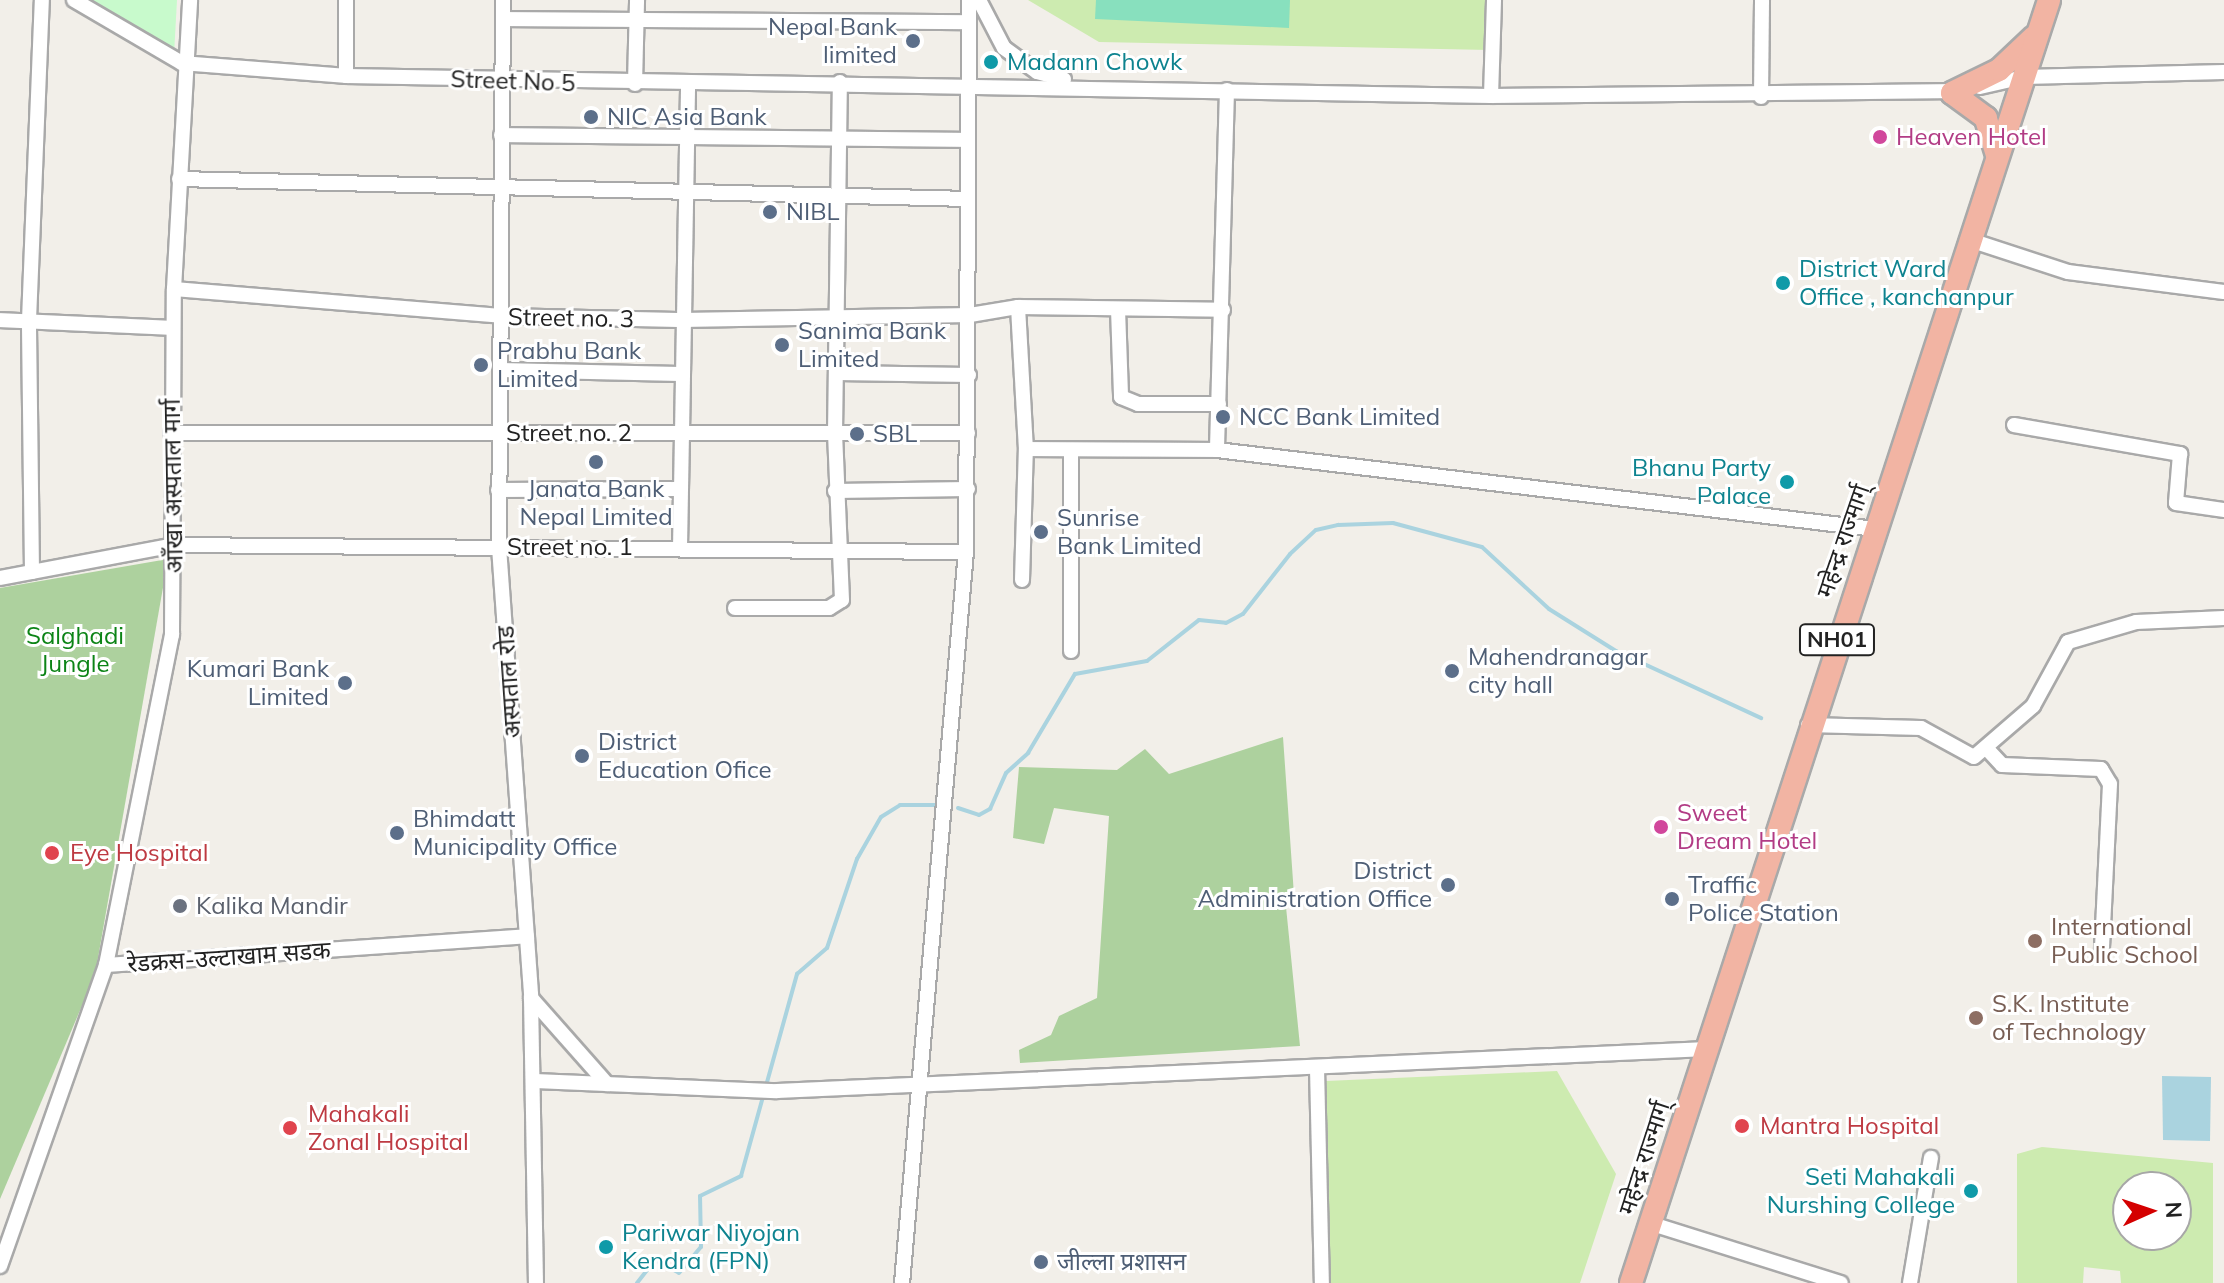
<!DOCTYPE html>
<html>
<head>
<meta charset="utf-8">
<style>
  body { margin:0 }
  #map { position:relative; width:2224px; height:1283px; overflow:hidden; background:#f2efe9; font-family:Mulish,"Noto Sans Devanagari",sans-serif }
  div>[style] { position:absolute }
  .grass>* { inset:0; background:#cdebb0 }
  .forest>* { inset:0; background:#add19e }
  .park>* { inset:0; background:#c8facc }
  .pitch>* { inset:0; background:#88e0be }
  .water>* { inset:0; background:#aad3df }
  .stream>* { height:4px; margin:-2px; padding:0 2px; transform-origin:2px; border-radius:2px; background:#aad3df }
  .roads { filter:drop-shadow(2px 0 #a9a9a9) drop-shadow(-2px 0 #a9a9a9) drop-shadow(0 2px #a9a9a9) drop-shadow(0 -2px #a9a9a9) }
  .minor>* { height:14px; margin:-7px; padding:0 7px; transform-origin:7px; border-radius:7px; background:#fff }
  .trunk>* { height:22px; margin:-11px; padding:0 11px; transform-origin:11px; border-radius:11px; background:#f2b4a3 }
  .dots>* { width:22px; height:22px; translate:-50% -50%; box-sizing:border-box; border:4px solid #fff; border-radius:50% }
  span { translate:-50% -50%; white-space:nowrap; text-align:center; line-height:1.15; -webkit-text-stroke:6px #fff; paint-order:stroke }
  .shield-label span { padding:2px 6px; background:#fff; border:2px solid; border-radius:6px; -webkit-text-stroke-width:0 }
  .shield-label { font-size:22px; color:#222; font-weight:700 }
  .service-label { font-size:24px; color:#4e5e75 }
  .right { translate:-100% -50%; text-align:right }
  .left { translate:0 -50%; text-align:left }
  .culture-label { font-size:24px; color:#0d838f }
  .street-label { font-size:24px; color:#222 }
  .hotel-label { font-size:24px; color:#b23c85 }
  .park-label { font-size:24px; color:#0c8416 }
  .health-label { font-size:24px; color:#be3a42 }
  .worship-label { font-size:24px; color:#5b616d }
  .education-label { font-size:24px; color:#785e54 }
  .north { position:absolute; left:2112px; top:1171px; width:80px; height:80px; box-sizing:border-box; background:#fff; border:2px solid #a7a7a7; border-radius:50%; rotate:87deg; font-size:22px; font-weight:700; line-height:32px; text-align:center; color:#222 }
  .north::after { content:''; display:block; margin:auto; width:28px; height:36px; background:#d40000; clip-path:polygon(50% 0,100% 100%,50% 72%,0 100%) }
</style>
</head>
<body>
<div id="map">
  <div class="grass">
    <div style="clip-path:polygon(1028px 0,1491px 0,1489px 50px,1099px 42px)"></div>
    <div style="clip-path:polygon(1557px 1071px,1616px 1174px,1580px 1283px,1329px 1283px,1326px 1081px)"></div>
    <div style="clip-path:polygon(evenodd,2042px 1147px,2213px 1163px,2213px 1283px,2121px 1283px,2120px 1271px,2084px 1267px,2083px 1283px,2017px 1283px,2017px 1154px,2042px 1147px,2128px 1187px,2176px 1187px,2176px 1235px,2128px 1235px,2128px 1187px)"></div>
  </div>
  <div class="forest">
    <div style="clip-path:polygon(168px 559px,95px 975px,0 1199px,0 588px)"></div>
    <div style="clip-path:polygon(1283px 737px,1294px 895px,1285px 897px,1300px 1046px,1020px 1063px,1019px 1050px,1051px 1035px,1059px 1016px,1097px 998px,1109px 816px,1054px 808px,1044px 844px,1013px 838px,1019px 767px,1117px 770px,1145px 749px,1169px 774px)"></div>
  </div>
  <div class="park">
    <div style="clip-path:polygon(81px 0,177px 0,174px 55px)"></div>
  </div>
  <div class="pitch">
    <div style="clip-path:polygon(1096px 0,1290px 0,1289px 28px,1095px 19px)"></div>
  </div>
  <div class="water">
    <div style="clip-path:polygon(2162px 1076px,2211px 1077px,2210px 1141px,2163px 1140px)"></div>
  </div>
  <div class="stream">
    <div style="left:958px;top:808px;width:22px;rotate:18deg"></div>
    <div style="left:979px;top:815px;width:13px;rotate:-29deg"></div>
    <div style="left:990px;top:809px;width:39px;rotate:-66deg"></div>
    <div style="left:1006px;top:773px;width:30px;rotate:-42deg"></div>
    <div style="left:1028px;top:753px;width:92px;rotate:-59.3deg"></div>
    <div style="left:1075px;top:674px;width:73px;rotate:-10.2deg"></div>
    <div style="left:1147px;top:661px;width:66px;rotate:-38.3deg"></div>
    <div style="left:1199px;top:620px;width:27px;rotate:6deg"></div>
    <div style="left:1226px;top:623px;width:19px;rotate:-28deg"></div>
    <div style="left:1243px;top:614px;width:76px;rotate:-51.9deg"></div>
    <div style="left:1290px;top:554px;width:35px;rotate:-43deg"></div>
    <div style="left:1316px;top:530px;width:23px;rotate:-13deg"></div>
    <div style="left:1338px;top:525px;width:55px;rotate:-2.1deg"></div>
    <div style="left:1393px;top:523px;width:92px;rotate:15.1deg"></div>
    <div style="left:1482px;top:547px;width:91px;rotate:42.8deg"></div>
    <div style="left:1549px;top:609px;width:79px;rotate:32.1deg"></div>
    <div style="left:1616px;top:651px;width:160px;rotate:24.8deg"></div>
    <div style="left:637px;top:1283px;width:29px;rotate:-52deg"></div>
    <div style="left:655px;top:1260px;width:27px;rotate:28deg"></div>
    <div style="left:679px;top:1273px;width:34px;rotate:-50deg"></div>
    <div style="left:701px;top:1247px;width:51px;rotate:-91.1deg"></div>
    <div style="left:700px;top:1196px;width:46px;rotate:-26deg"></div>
    <div style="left:741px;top:1176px;width:210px;rotate:-74.5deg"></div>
    <div style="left:797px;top:974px;width:40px;rotate:-41deg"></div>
    <div style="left:827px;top:948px;width:94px;rotate:-71.4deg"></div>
    <div style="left:857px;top:859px;width:48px;rotate:-60.3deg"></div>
    <div style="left:881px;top:817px;width:22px;rotate:-32deg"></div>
    <div style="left:900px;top:805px;width:40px"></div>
  </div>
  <div class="roads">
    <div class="minor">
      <div style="left:74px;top:0;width:125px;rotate:30.3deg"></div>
      <div style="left:182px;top:63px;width:165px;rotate:4.5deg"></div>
      <div style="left:346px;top:76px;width:1145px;rotate:1deg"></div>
      <div style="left:1491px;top:96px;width:469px;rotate:-0.6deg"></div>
      <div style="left:503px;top:0;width:547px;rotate:90.42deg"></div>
      <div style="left:499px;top:547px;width:452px;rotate:85.9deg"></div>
      <div style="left:531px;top:998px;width:285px;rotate:89deg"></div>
      <div style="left:979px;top:0;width:54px;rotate:62.5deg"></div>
      <div style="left:1004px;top:48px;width:41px;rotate:36deg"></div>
      <div style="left:1037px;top:72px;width:28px;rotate:15deg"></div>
      <div style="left:503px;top:19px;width:466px;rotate:0.4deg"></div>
      <div style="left:346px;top:76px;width:76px;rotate:-90deg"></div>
      <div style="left:635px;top:84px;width:84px;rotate:-88.6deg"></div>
      <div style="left:1980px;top:87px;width:45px;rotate:-12.8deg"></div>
      <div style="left:2024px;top:77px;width:200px;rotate:-1.4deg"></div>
      <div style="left:1227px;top:90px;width:360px;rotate:91.6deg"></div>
      <div style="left:1217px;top:450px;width:663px;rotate:6.85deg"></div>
      <div style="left:1491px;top:96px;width:96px;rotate:-88.2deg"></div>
      <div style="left:1761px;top:97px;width:97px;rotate:-89.4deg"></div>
      <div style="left:501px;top:135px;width:467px;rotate:0.6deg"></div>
      <div style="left:179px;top:179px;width:788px;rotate:1.45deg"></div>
      <div style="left:1970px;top:240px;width:103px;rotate:18.1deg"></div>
      <div style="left:2068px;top:272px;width:157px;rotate:7.3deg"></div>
      <div style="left:174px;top:289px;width:328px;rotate:4.7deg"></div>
      <div style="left:501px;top:316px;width:181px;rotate:1.3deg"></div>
      <div style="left:682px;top:320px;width:288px;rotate:-1deg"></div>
      <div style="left:970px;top:315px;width:49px;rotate:-9.5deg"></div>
      <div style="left:1018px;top:307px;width:205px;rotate:0.8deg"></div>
      <div style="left:1018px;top:307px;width:142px;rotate:86.8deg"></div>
      <div style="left:1026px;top:449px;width:191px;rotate:0.3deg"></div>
      <div style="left:1118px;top:309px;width:88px;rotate:88deg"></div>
      <div style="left:1121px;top:397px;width:18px;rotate:22deg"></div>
      <div style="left:1138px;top:404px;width:81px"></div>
      <div style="left:0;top:320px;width:173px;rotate:2.6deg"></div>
      <div style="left:500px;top:370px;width:180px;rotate:1.3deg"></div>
      <div style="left:837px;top:373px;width:132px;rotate:0.9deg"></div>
      <div style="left:2014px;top:425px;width:169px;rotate:9.9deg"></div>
      <div style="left:2180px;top:454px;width:49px;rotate:94.7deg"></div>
      <div style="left:2176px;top:503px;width:49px;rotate:8.3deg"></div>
      <div style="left:171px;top:433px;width:797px"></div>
      <div style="left:498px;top:490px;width:181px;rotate:-0.3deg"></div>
      <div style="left:835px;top:491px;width:133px;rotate:-0.9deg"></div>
      <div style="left:680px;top:548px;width:466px;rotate:-89deg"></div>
      <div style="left:32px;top:572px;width:252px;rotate:-90.7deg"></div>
      <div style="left:29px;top:320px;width:320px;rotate:-87.7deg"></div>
      <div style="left:0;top:578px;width:177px;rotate:-10.7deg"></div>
      <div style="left:174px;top:545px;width:792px;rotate:0.51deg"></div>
      <div style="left:1022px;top:580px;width:131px;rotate:-88.3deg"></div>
      <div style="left:735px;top:608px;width:94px"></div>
      <div style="left:829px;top:608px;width:15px;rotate:-32deg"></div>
      <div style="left:842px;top:600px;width:167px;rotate:-92.4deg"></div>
      <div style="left:835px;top:433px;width:351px;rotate:-89.2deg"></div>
      <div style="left:1071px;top:651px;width:201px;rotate:-90deg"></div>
      <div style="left:1808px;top:725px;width:113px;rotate:1.5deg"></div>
      <div style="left:1921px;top:728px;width:60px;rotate:28.7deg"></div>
      <div style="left:1974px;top:757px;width:78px;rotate:-40.8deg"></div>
      <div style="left:2033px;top:706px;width:73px;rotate:-61.3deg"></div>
      <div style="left:2068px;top:642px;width:71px;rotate:-16.4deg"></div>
      <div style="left:2136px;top:622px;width:88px;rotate:-2.6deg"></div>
      <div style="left:1989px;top:751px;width:19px;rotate:47deg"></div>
      <div style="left:2002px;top:765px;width:99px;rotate:2.3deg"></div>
      <div style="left:2101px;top:769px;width:17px;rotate:59deg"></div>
      <div style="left:2110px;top:784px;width:164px;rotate:92.8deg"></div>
      <div style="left:106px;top:965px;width:337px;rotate:-78.7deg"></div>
      <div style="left:172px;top:635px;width:346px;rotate:-89.7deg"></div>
      <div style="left:174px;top:289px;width:289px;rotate:-86.8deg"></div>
      <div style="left:531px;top:998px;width:115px;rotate:48.5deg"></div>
      <div style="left:1317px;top:1068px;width:215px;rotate:88.7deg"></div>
      <div style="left:535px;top:1081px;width:242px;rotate:2.4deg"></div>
      <div style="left:777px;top:1091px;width:931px;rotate:-2.59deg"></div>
      <div style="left:1649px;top:1223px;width:201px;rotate:17.4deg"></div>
      <div style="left:0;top:1266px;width:319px;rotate:-70.6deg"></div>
      <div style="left:106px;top:965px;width:422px;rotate:-3.9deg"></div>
      <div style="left:902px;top:1283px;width:734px;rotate:-85deg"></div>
      <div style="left:966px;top:552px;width:552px;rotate:-89.69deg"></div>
      <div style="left:1910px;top:1283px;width:127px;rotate:-80.5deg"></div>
    </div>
    <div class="trunk">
      <div style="left:1997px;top:155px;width:39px;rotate:-107deg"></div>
      <div style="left:1986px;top:118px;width:42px;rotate:-143.7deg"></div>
      <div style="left:1952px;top:93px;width:52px;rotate:-26.1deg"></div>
      <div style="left:1999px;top:70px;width:48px;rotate:-43.3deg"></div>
      <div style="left:1631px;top:1283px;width:1349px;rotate:-71.95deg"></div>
    </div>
  </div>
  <div class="dots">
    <div style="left:913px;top:41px;background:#5c6f8a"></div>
    <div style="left:991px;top:62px;background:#0f9aa8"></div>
    <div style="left:591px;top:117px;background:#5c6f8a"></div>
    <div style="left:1880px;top:137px;background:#d1479c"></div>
    <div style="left:770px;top:212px;background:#5c6f8a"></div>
    <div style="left:1783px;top:283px;background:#0f9aa8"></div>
    <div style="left:782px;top:345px;background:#5c6f8a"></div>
    <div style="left:481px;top:365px;background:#5c6f8a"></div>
    <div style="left:1223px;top:417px;background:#5c6f8a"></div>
    <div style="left:857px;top:434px;background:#5c6f8a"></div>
    <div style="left:596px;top:462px;background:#5c6f8a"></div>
    <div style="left:1787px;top:482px;background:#0f9aa8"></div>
    <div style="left:1041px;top:532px;background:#5c6f8a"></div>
    <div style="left:1452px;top:671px;background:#5c6f8a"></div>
    <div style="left:345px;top:683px;background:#5c6f8a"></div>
    <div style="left:582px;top:756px;background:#5c6f8a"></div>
    <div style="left:1661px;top:827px;background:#d1479c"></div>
    <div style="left:397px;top:833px;background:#5c6f8a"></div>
    <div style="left:52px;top:853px;background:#e0444e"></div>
    <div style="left:1448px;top:885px;background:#5c6f8a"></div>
    <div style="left:1672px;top:899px;background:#5c6f8a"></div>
    <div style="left:180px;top:906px;background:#6b7280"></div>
    <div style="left:2035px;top:941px;background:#8d6e63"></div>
    <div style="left:1976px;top:1018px;background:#8d6e63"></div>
    <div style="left:1742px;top:1126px;background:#e0444e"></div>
    <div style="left:290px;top:1128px;background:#e0444e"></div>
    <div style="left:1971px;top:1191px;background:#0f9aa8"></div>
    <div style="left:606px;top:1247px;background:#0f9aa8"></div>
    <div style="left:1041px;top:1262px;background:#5c6f8a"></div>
  </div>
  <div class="shield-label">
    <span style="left:1837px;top:640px">NH01</span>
  </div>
  <div class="service-label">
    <span class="right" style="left:897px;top:41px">Nepal Bank<br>limited</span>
    <span class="left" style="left:607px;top:117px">NIC Asia Bank</span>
    <span class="left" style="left:786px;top:212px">NIBL</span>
    <span class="left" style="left:798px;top:345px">Sanima Bank<br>Limited</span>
    <span class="left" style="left:497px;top:365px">Prabhu Bank<br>Limited</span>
    <span class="left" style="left:1239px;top:417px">NCC Bank Limited</span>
    <span class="left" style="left:873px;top:434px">SBL</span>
    <span style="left:596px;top:503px">Janata Bank<br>Nepal Limited</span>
    <span class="left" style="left:1057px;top:532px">Sunrise<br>Bank Limited</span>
    <span class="left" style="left:1468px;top:671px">Mahendranagar<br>city hall</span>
    <span class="right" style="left:329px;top:683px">Kumari Bank<br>Limited</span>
    <span class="left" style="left:598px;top:756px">District<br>Education Ofice</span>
    <span class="left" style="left:413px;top:833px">Bhimdatt<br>Municipality Office</span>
    <span class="right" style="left:1432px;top:885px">District<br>Administration Office</span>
    <span class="left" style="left:1688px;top:899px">Traffic<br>Police Station</span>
    <span class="left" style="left:1057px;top:1262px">जील्ला प्रशासन</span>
  </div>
  <div class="culture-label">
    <span class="left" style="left:1007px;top:62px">Madann Chowk</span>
    <span class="left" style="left:1799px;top:283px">District Ward<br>Office , kanchanpur</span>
    <span class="right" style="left:1771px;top:482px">Bhanu Party<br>Palace</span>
    <span class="right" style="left:1955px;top:1191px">Seti Mahakali<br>Nurshing College</span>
    <span class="left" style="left:622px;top:1247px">Pariwar Niyojan<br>Kendra (FPN)</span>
  </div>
  <div class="street-label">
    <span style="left:513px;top:81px;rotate:2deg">Street No 5</span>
    <span style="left:571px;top:318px;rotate:1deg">Street no. 3</span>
    <span style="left:569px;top:433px">Street no. 2</span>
    <span style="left:173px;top:486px;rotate:-91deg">आँखा अस्पताल मार्ग</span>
    <span style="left:1843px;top:541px;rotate:-71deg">महेन्द्र राज्मार्ग्</span>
    <span style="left:570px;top:547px">Street no. 1</span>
    <span style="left:509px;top:682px;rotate:-94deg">अस्पताल रोड</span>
    <span style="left:229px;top:957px;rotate:-4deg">रेडक्रस-उल्टाखाम सडक</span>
    <span style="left:1644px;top:1158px;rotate:-72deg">महेन्द्र राज्मार्ग्</span>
  </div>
  <div class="hotel-label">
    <span class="left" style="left:1896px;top:137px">Heaven Hotel</span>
    <span class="left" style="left:1677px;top:827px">Sweet<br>Dream Hotel</span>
  </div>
  <div class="park-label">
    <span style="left:75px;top:650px">Salghadi<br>Jungle</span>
  </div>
  <div class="health-label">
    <span class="left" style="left:70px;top:853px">Eye Hospital</span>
    <span class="left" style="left:308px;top:1128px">Mahakali<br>Zonal Hospital</span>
    <span class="left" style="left:1760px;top:1126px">Mantra Hospital</span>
  </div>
  <div class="worship-label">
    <span class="left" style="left:196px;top:906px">Kalika Mandir</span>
  </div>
  <div class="education-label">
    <span class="left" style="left:2051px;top:941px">International<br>Public School</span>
    <span class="left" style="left:1992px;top:1018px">S.K. Institute<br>of Technology</span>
  </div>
  <div class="north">N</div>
</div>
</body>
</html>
